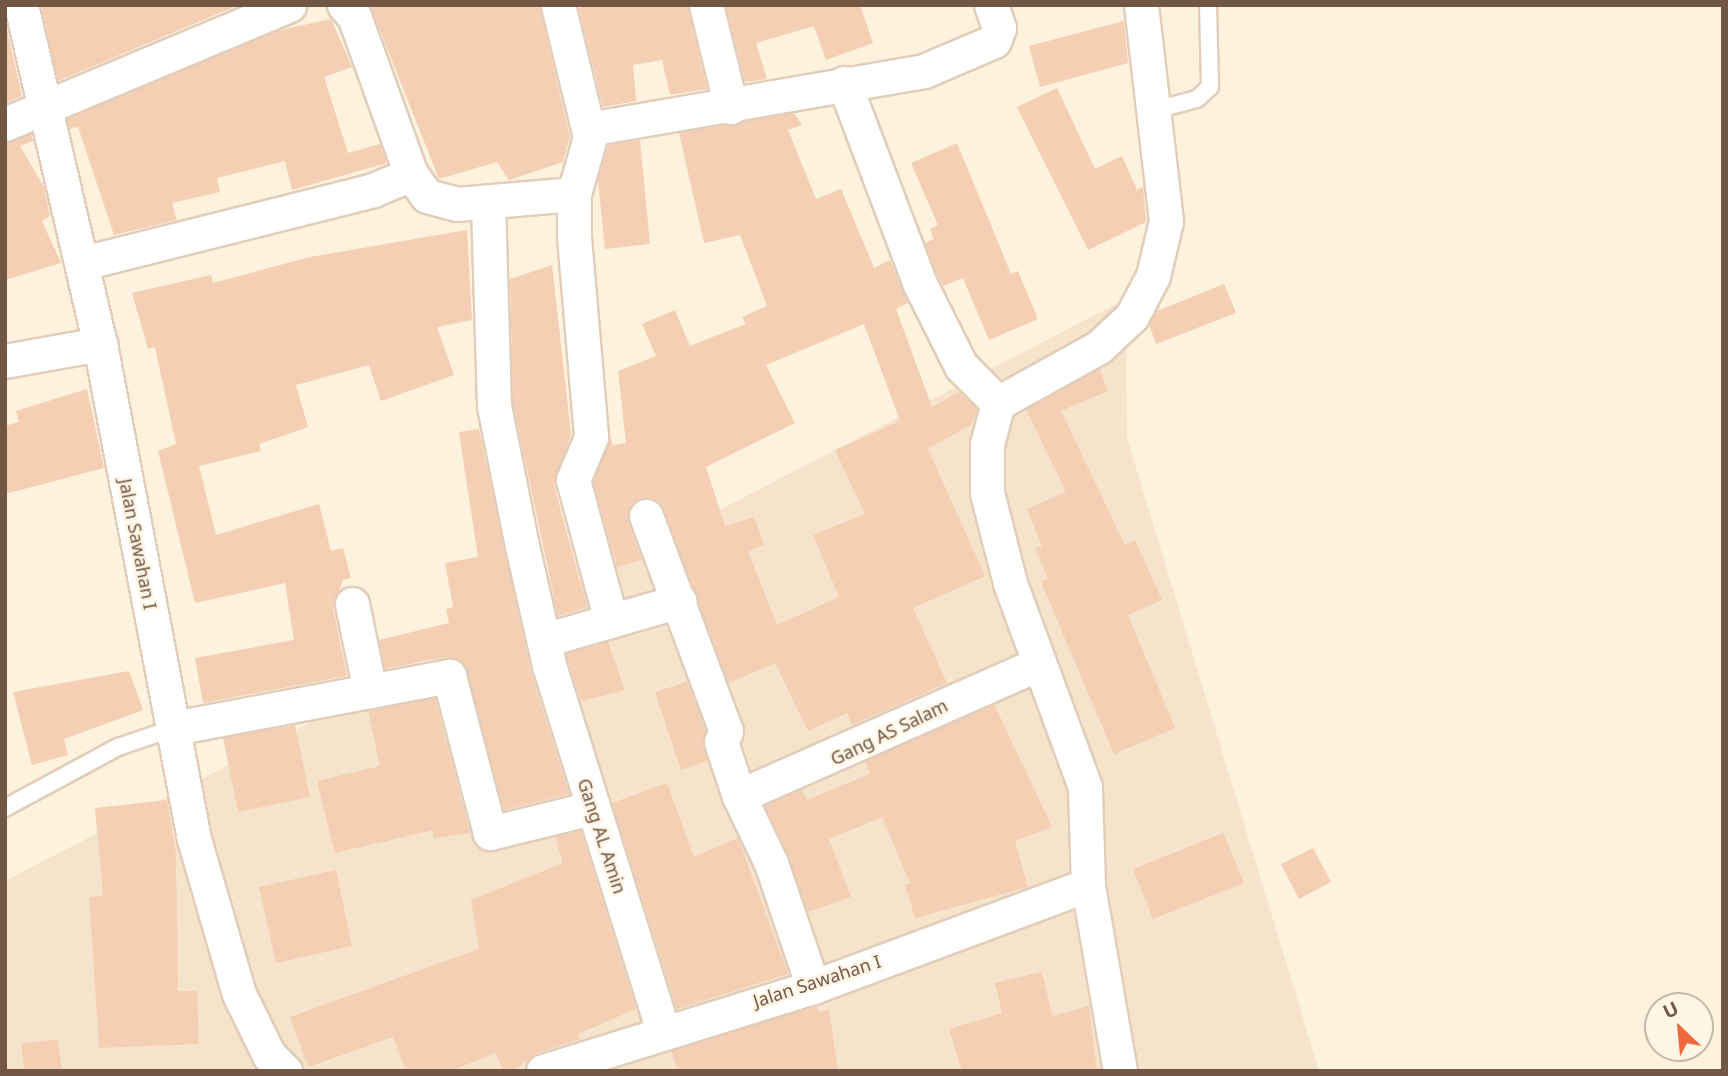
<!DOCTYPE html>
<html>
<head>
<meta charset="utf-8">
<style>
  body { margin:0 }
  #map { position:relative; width:1728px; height:1076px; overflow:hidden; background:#fdf2dd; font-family:"Noto Sans",sans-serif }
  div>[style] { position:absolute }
  .residential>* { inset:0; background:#f5e4cb }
  .building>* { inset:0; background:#f4cfb3 }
  .roads { filter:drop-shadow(2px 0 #e1cdb9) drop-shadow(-2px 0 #e1cdb9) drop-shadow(0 2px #e1cdb9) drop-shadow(0 -2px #e1cdb9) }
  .lane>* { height:16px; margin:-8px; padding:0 8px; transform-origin:8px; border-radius:8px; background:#fff }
  .street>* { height:33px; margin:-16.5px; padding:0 16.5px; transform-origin:16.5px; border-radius:16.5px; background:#fff }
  span { translate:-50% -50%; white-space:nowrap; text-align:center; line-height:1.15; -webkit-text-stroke:5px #fff5e4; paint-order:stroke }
  .street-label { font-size:18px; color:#735745 }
  .frame { position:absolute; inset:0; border:7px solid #735745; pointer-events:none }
  .north { position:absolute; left:1644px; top:992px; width:70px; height:70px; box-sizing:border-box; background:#fff5e4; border:2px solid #c7b6a4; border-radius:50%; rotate:334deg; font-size:19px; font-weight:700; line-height:28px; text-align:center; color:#735745 }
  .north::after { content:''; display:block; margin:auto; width:24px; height:32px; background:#ef693a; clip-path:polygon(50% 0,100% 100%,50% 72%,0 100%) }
</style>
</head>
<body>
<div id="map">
  <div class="residential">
    <div style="clip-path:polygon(1126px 299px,1127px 438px,1319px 1071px,5px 1071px,5px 881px)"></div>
  </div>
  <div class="building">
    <div style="clip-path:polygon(41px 5px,239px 5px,58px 81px)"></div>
    <div style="clip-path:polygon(379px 5px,539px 5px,570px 137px,563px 162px,509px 180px,497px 162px,439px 179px,371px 8px)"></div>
    <div style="clip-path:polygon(589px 5px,687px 5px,707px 89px,670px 95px,662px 60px,633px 65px,636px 101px,603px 107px,579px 8px)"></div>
    <div style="clip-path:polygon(726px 5px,860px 5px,873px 43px,826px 60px,814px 26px,756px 43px,767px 79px,745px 82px)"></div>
    <div style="clip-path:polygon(331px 19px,352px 67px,324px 77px,348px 153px,380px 144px,387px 163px,292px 190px,285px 161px,217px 178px,220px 192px,172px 203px,177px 220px,114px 235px,78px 127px,70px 129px,67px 119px,276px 31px)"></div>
    <div style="clip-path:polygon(1124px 21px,1128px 63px,1040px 87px,1029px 46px)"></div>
    <div style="clip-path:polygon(5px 22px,22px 96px,5px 103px)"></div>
    <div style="clip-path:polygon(1057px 88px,1095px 169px,1122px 156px,1137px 190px,1143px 187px,1146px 222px,1088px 250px,1017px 107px)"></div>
    <div style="clip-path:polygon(evenodd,794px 113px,802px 125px,788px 130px,816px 199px,841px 189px,874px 268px,890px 260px,908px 303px,896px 309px,932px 407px,959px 392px,977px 409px,972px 424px,928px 449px,985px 576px,913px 608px,947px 683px,852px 725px,847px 713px,808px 731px,775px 663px,729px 683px,658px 501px,640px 498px,631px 504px,628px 522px,642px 560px,617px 567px,593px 481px,610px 436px,613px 445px,626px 443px,618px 371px,656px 356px,642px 324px,675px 310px,690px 346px,746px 324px,742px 317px,767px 306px,740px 235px,704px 243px,679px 133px,794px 113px,864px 324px,900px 421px,835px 450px,865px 514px,813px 535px,839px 597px,777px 625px,748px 551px,764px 545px,754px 517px,725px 526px,706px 467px,795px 423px,766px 365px,864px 324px)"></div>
    <div style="clip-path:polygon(31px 134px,33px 141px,20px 146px,44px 187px,50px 216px,42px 221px,61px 263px,5px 280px,5px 143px)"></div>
    <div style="clip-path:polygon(640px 140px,650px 244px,605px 249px,598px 181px,608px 145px)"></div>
    <div style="clip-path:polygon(957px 143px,1011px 274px,1018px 271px,1038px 319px,989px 340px,963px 278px,943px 286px,937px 274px,925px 243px,934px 239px,930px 229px,938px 225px,911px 163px)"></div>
    <div style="clip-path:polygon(467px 230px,472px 320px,437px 327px,454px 375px,381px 401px,369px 365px,296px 385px,308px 427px,259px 444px,261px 451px,199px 466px,216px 535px,319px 504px,331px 551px,343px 548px,351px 578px,343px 580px,333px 607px,347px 676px,203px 703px,195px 658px,294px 640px,285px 583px,195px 603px,158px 451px,176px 444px,155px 347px,148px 349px,132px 293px,211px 275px,213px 283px,310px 257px)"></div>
    <div style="clip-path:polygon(552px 265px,571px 434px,554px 485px,587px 607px,558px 616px,513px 404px,510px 279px)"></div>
    <div style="clip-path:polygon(1224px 284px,1236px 313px,1156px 344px,1149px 325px,1157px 311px)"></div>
    <div style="clip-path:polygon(1099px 369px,1108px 391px,1061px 411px,1125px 545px,1135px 540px,1162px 600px,1128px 615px,1175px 728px,1114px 754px,1041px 582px,1048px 579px,1035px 548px,1042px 546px,1027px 509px,1066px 492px,1026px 409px)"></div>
    <div style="clip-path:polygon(87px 389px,104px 468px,5px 494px,5px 426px,19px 422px,16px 411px)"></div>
    <div style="clip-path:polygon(479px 429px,530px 669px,569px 794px,504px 810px,463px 663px,446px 657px,385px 669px,379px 640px,449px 623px,446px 609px,453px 607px,445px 563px,478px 557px,459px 432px)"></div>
    <div style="clip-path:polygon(608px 642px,625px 690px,581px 701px,566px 654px)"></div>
    <div style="clip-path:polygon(129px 671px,143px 710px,64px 739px,68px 755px,32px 765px,13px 692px)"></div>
    <div style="clip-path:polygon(687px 682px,705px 730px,707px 761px,681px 770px,655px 692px)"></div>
    <div style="clip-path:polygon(435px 698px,470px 833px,434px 838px,433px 830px,335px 853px,317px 781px,380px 766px,368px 711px)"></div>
    <div style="clip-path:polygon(994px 704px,1052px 827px,1015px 841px,1028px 887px,915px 918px,905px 885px,910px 883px,882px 817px,829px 839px,851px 897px,808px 912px,765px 806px,801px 789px,807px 800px,870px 774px,865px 761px)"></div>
    <div style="clip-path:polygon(295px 725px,310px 797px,238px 812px,223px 738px)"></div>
    <div style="clip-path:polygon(667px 783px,694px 857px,738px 838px,788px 974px,677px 1009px,612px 803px)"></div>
    <div style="clip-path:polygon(167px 800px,176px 854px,178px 991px,197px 991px,199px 1044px,99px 1048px,89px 897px,103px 896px,95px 808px)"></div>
    <div style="clip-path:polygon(581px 831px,636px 1009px,578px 1034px,580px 1039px,537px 1053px,513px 1071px,503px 1071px,496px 1053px,450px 1071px,406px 1071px,393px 1037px,308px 1067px,290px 1017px,479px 949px,471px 900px,563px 863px,555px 837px)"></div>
    <div style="clip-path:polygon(1223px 833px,1244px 883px,1153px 919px,1133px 869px)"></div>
    <div style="clip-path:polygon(1313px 848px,1331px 882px,1299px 899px,1281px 864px)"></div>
    <div style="clip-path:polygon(336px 870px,352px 946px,276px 963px,259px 887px)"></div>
    <div style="clip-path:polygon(1042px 972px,1052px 1016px,1089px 1006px,1097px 1071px,962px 1071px,949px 1029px,1002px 1013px,995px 983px)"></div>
    <div style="clip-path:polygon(816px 1006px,819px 1012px,829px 1009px,838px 1071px,678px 1071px,671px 1051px)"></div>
    <div style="clip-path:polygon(58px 1039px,62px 1071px,25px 1071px,21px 1044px)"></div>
  </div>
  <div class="roads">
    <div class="lane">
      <div style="left:1155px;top:110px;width:43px;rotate:-14.7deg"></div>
      <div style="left:1197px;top:99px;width:18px;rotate:-43deg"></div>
      <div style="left:1210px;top:87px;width:82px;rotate:-91.4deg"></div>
      <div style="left:5px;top:808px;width:128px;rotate:-28.4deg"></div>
      <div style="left:118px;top:747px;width:59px;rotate:-18.7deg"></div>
    </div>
    <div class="street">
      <div style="left:21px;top:5px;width:348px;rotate:76.9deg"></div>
      <div style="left:100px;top:344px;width:504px;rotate:79.25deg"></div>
      <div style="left:194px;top:839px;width:161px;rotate:73.8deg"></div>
      <div style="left:239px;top:994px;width:68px;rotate:63.8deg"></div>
      <div style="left:269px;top:1055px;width:23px;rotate:45deg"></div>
      <div style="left:344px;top:5px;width:15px;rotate:48deg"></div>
      <div style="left:354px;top:16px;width:168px;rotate:70.2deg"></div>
      <div style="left:558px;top:5px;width:136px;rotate:76.4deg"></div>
      <div style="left:590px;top:137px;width:59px;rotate:105.7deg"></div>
      <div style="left:574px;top:194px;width:43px;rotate:90deg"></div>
      <div style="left:574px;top:237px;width:201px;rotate:85.1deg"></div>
      <div style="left:591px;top:437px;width:47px;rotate:112.7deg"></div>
      <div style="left:573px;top:480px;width:146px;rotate:74.9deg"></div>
      <div style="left:706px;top:5px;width:105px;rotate:76.2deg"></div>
      <div style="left:844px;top:83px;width:213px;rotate:69.3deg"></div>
      <div style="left:919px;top:282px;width:94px;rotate:63.4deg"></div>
      <div style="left:961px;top:366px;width:52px;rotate:45deg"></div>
      <div style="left:5px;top:124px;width:308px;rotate:-22.7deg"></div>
      <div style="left:589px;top:129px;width:340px;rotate:-9.8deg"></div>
      <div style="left:924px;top:71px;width:76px;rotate:-23.2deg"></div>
      <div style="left:994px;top:41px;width:14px;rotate:-69deg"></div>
      <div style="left:999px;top:28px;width:24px;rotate:-109deg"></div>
      <div style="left:488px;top:203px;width:203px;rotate:88.3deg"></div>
      <div style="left:494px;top:406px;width:143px;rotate:78.7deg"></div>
      <div style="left:522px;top:546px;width:122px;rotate:77.2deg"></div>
      <div style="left:549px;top:665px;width:382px;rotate:72.7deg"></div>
      <div style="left:83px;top:263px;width:299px;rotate:-14.1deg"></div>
      <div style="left:373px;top:190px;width:41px;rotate:-22.8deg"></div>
      <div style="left:411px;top:174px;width:27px;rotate:54deg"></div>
      <div style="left:427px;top:196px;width:31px;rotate:15deg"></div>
      <div style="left:457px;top:204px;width:117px;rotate:-4.9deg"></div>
      <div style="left:5px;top:361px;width:97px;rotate:-10.1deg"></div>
      <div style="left:646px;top:516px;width:229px;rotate:69.6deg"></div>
      <div style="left:726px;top:731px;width:12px;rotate:114deg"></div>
      <div style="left:721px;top:742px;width:57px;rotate:71.6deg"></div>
      <div style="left:739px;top:796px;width:74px;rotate:64.5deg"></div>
      <div style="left:771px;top:863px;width:131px;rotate:71.3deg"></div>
      <div style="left:352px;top:604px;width:89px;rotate:78.3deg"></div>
      <div style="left:544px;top:640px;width:141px;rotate:-16.1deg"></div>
      <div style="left:174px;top:728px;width:280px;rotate:-10.7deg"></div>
      <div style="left:449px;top:676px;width:162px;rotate:75.4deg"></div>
      <div style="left:490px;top:833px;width:105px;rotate:-13.8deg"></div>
      <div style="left:739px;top:796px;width:327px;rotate:-23.8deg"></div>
      <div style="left:543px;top:1071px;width:283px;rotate:-17.3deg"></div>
      <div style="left:813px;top:987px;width:293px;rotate:-20.4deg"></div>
      <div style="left:1120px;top:1071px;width:189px;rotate:-99.8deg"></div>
      <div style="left:1088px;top:885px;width:98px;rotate:-91.8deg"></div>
      <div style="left:1085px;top:787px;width:217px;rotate:-110.2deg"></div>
      <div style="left:1010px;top:583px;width:93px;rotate:-104.3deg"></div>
      <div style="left:987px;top:493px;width:49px;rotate:-90deg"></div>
      <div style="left:987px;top:444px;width:42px;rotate:-75deg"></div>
      <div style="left:998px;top:403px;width:115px;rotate:-29deg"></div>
      <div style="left:1099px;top:347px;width:45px;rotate:-43.2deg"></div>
      <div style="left:1132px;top:316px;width:45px;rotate:-62.3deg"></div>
      <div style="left:1153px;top:276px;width:57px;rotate:-76.7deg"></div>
      <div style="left:1166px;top:221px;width:217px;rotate:-96.6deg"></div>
    </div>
  </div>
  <div class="street-label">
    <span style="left:138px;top:544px;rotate:79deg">Jalan Sawahan I</span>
    <span style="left:889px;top:732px;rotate:-26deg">Gang AS Salam</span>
    <span style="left:602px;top:836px;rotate:72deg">Gang AL Amin</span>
    <span style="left:817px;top:981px;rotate:-18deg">Jalan Sawahan I</span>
  </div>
  <div class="frame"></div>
  <div class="north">U</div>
</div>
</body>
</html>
